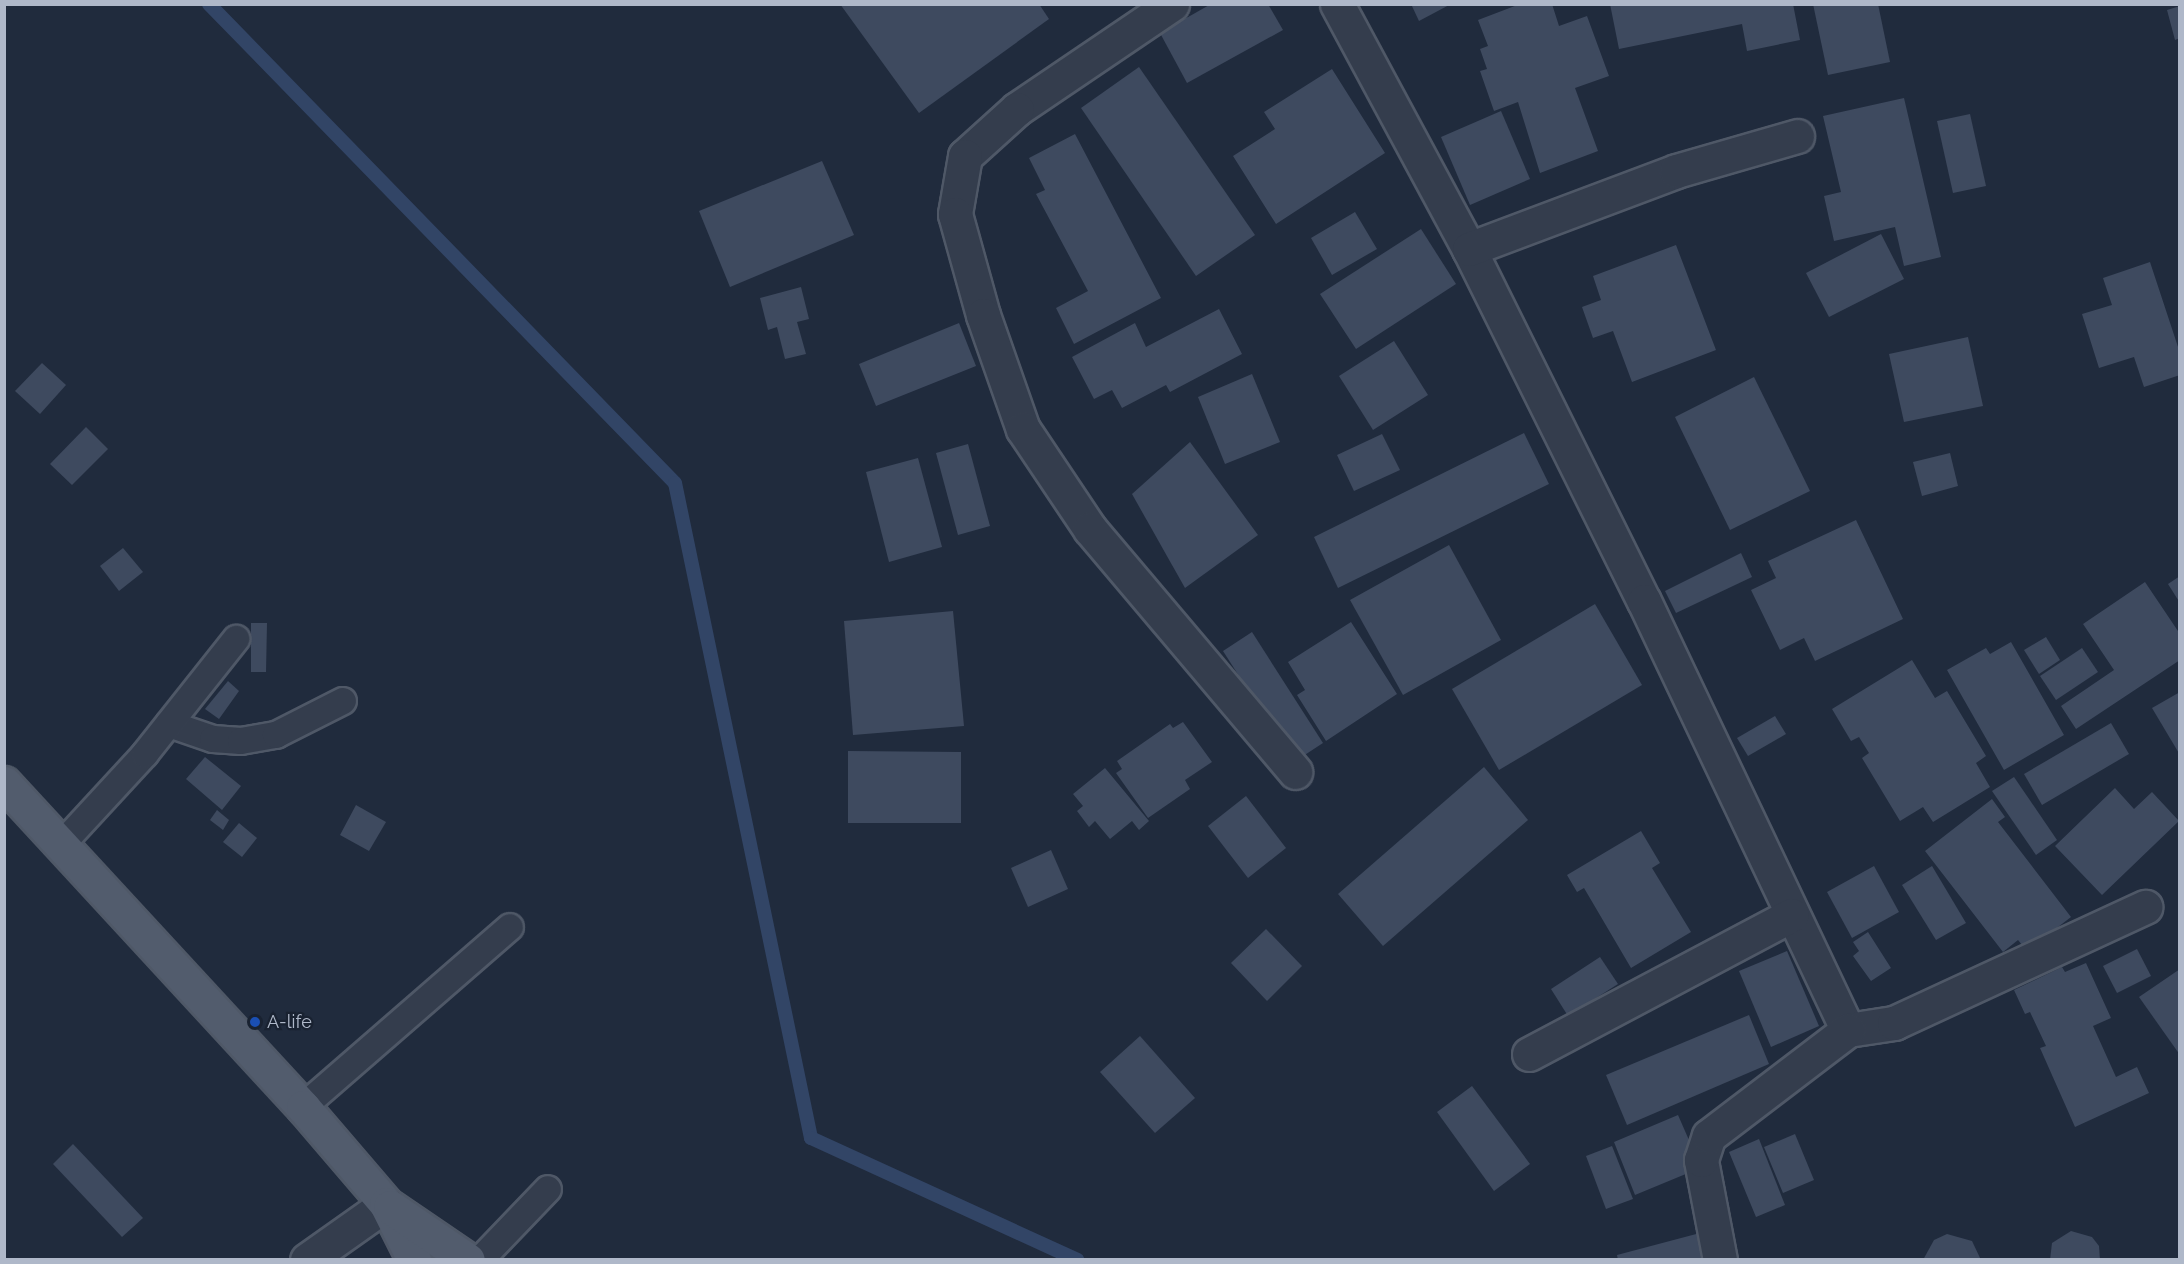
<!DOCTYPE html>
<html>
<head>
<meta charset="utf-8">
<style>
  body { margin:0 }
  #map { position:relative; width:2184px; height:1264px; overflow:hidden; background:#202b3d; font-family:Raleway,sans-serif }
  div>[style] { position:absolute }
  .stream>* { height:14px; margin:-7px; padding:0 7px; transform-origin:7px; border-radius:7px; background:#324566 }
  .building>* { inset:0; background:#3e4a5f }
  .roads { filter:drop-shadow(2px 0 #4f5867) drop-shadow(-2px 0 #4f5867) drop-shadow(0 2px #4f5867) drop-shadow(0 -2px #4f5867) }
  .service>* { height:26px; margin:-13px; padding:0 13px; transform-origin:13px; border-radius:13px; background:#343d4d }
  .minor>* { height:33px; margin:-16.5px; padding:0 16.5px; transform-origin:16.5px; border-radius:16.5px; background:#343d4d }
  .primary>* { height:33px; margin:-16.5px; padding:0 16.5px; transform-origin:16.5px; border-radius:16.5px; background:#525c6d }
  .dots>* { width:16px; height:16px; translate:-50% -50%; box-sizing:border-box; border:3px solid #192231; border-radius:50% }
  span { translate:-50% -50%; white-space:nowrap; text-align:center; line-height:1.15; -webkit-text-stroke:4.5px #192231; paint-order:stroke }
  .poi-label { font-size:18px; color:#afb8c9 }
  .left { translate:0 -50%; text-align:left }
  .frame { position:absolute; inset:0; border:6px solid #afb8c9; pointer-events:none }
</style>
</head>
<body>
<div id="map">
  <div class="stream">
    <div style="left:209px;top:4px;width:668px;rotate:45.79deg"></div>
    <div style="left:675px;top:483px;width:669px;rotate:78.27deg"></div>
    <div style="left:811px;top:1138px;width:293px;rotate:24.6deg"></div>
  </div>
  <div class="building">
    <div style="clip-path:polygon(840px 4px,1039px 4px,1049px 19px,919px 113px)"></div>
    <div style="clip-path:polygon(1211px 4px,1268px 4px,1283px 30px,1187px 83px,1160px 33px)"></div>
    <div style="clip-path:polygon(1411px 4px,1451px 4px,1419px 21px)"></div>
    <div style="clip-path:polygon(1520px 4px,1552px 4px,1559px 26px,1587px 16px,1609px 76px,1575px 88px,1598px 151px,1540px 173px,1518px 102px,1494px 111px,1480px 71px,1487px 69px,1480px 49px,1488px 46px,1478px 20px)"></div>
    <div style="clip-path:polygon(1610px 4px,1793px 4px,1800px 40px,1747px 51px,1742px 24px,1619px 49px)"></div>
    <div style="clip-path:polygon(1813px 4px,1878px 4px,1890px 62px,1828px 75px)"></div>
    <div style="clip-path:polygon(2180px 6px,2180px 38px,2175px 40px,2167px 10px)"></div>
    <div style="clip-path:polygon(1139px 67px,1255px 235px,1196px 276px,1081px 108px)"></div>
    <div style="clip-path:polygon(1332px 69px,1385px 153px,1276px 224px,1233px 156px,1275px 129px,1264px 112px)"></div>
    <div style="clip-path:polygon(1904px 98px,1941px 257px,1904px 266px,1895px 227px,1834px 241px,1824px 196px,1841px 192px,1823px 116px)"></div>
    <div style="clip-path:polygon(1501px 111px,1530px 179px,1470px 205px,1441px 137px)"></div>
    <div style="clip-path:polygon(1970px 114px,1986px 186px,1953px 193px,1937px 121px)"></div>
    <div style="clip-path:polygon(1075px 134px,1161px 298px,1074px 344px,1056px 308px,1088px 291px,1036px 194px,1045px 190px,1029px 158px)"></div>
    <div style="clip-path:polygon(822px 161px,854px 235px,730px 287px,699px 211px)"></div>
    <div style="clip-path:polygon(1355px 212px,1377px 249px,1332px 275px,1311px 238px)"></div>
    <div style="clip-path:polygon(1421px 229px,1456px 284px,1356px 349px,1320px 294px)"></div>
    <div style="clip-path:polygon(1881px 234px,1904px 279px,1829px 317px,1806px 273px)"></div>
    <div style="clip-path:polygon(1676px 245px,1716px 350px,1632px 382px,1613px 331px,1593px 338px,1582px 307px,1601px 300px,1593px 276px)"></div>
    <div style="clip-path:polygon(2150px 262px,2180px 353px,2180px 375px,2144px 387px,2134px 357px,2099px 368px,2082px 314px,2112px 305px,2103px 278px)"></div>
    <div style="clip-path:polygon(801px 287px,809px 319px,797px 322px,806px 354px,785px 359px,777px 327px,768px 330px,760px 298px)"></div>
    <div style="clip-path:polygon(1219px 309px,1242px 354px,1170px 392px,1166px 385px,1122px 408px,1112px 390px,1094px 399px,1072px 357px,1135px 323px,1146px 347px)"></div>
    <div style="clip-path:polygon(959px 323px,976px 366px,876px 406px,859px 364px)"></div>
    <div style="clip-path:polygon(1968px 337px,1983px 406px,1904px 422px,1889px 354px)"></div>
    <div style="clip-path:polygon(1394px 341px,1428px 395px,1373px 430px,1339px 376px)"></div>
    <div style="clip-path:polygon(42px 363px,66px 385px,40px 414px,15px 391px)"></div>
    <div style="clip-path:polygon(1252px 374px,1280px 442px,1225px 464px,1198px 397px)"></div>
    <div style="clip-path:polygon(1754px 377px,1810px 491px,1730px 530px,1675px 417px)"></div>
    <div style="clip-path:polygon(86px 427px,108px 449px,72px 485px,50px 464px)"></div>
    <div style="clip-path:polygon(1524px 433px,1549px 484px,1338px 588px,1314px 537px)"></div>
    <div style="clip-path:polygon(1382px 434px,1400px 470px,1354px 491px,1337px 455px)"></div>
    <div style="clip-path:polygon(1190px 442px,1258px 535px,1185px 588px,1132px 494px)"></div>
    <div style="clip-path:polygon(968px 444px,990px 526px,958px 535px,936px 453px)"></div>
    <div style="clip-path:polygon(1950px 453px,1958px 486px,1922px 496px,1913px 462px)"></div>
    <div style="clip-path:polygon(918px 458px,942px 547px,889px 562px,866px 472px)"></div>
    <div style="clip-path:polygon(1856px 520px,1903px 619px,1815px 661px,1804px 638px,1780px 650px,1751px 590px,1776px 578px,1768px 561px)"></div>
    <div style="clip-path:polygon(1449px 545px,1501px 640px,1403px 695px,1350px 600px)"></div>
    <div style="clip-path:polygon(123px 548px,143px 572px,119px 591px,100px 566px)"></div>
    <div style="clip-path:polygon(1741px 553px,1752px 577px,1676px 613px,1665px 591px)"></div>
    <div style="clip-path:polygon(2180px 576px,2180px 603px,2168px 584px)"></div>
    <div style="clip-path:polygon(2145px 582px,2180px 634px,2180px 660px,2076px 729px,2061px 706px,2114px 670px,2083px 624px)"></div>
    <div style="clip-path:polygon(1595px 604px,1642px 685px,1499px 770px,1452px 689px)"></div>
    <div style="clip-path:polygon(953px 611px,964px 726px,853px 735px,844px 621px)"></div>
    <div style="clip-path:polygon(1351px 622px,1397px 694px,1326px 741px,1297px 695px,1305px 690px,1288px 662px)"></div>
    <div style="clip-path:polygon(251px 623px,267px 623px,266px 672px,251px 672px)"></div>
    <div style="clip-path:polygon(1252px 632px,1323px 743px,1294px 762px,1223px 651px)"></div>
    <div style="clip-path:polygon(2046px 637px,2060px 660px,2039px 674px,2024px 650px)"></div>
    <div style="clip-path:polygon(2011px 642px,2064px 735px,2004px 770px,1947px 670px,1986px 648px,1990px 654px)"></div>
    <div style="clip-path:polygon(2082px 648px,2098px 672px,2056px 700px,2040px 676px)"></div>
    <div style="clip-path:polygon(1912px 660px,1935px 698px,1947px 691px,1986px 756px,1976px 763px,1990px 787px,1933px 822px,1923px 807px,1900px 821px,1862px 758px,1869px 753px,1859px 737px,1851px 741px,1832px 709px)"></div>
    <div style="clip-path:polygon(228px 681px,239px 691px,219px 719px,205px 709px)"></div>
    <div style="clip-path:polygon(2180px 692px,2180px 755px,2152px 708px)"></div>
    <div style="clip-path:polygon(1775px 716px,1786px 734px,1748px 756px,1737px 738px)"></div>
    <div style="clip-path:polygon(1183px 722px,1212px 762px,1185px 780px,1190px 789px,1148px 818px,1116px 773px,1122px 769px,1117px 761px,1170px 724px,1173px 728px)"></div>
    <div style="clip-path:polygon(2111px 723px,2129px 754px,2042px 805px,2024px 774px)"></div>
    <div style="clip-path:polygon(848px 751px,961px 752px,961px 823px,848px 823px)"></div>
    <div style="clip-path:polygon(205px 757px,241px 786px,222px 810px,186px 779px)"></div>
    <div style="clip-path:polygon(1484px 767px,1528px 820px,1383px 946px,1338px 894px)"></div>
    <div style="clip-path:polygon(1105px 768px,1149px 821px,1139px 830px,1132px 821px,1110px 839px,1095px 821px,1089px 827px,1077px 811px,1083px 806px,1073px 794px)"></div>
    <div style="clip-path:polygon(2014px 777px,2057px 840px,2036px 855px,1992px 791px)"></div>
    <div style="clip-path:polygon(2115px 788px,2134px 809px,2152px 792px,2179px 821px,2102px 895px,2055px 846px)"></div>
    <div style="clip-path:polygon(1246px 796px,1286px 848px,1248px 878px,1208px 826px)"></div>
    <div style="clip-path:polygon(1992px 799px,2005px 817px,1998px 822px,2071px 917px,2027px 951px,2018px 940px,2003px 952px,1925px 851px)"></div>
    <div style="clip-path:polygon(356px 805px,386px 822px,369px 851px,340px 835px)"></div>
    <div style="clip-path:polygon(217px 810px,229px 820px,223px 830px,210px 820px)"></div>
    <div style="clip-path:polygon(239px 823px,257px 838px,242px 857px,223px 842px)"></div>
    <div style="clip-path:polygon(1641px 831px,1660px 863px,1652px 868px,1691px 932px,1631px 968px,1584px 888px,1577px 892px,1567px 875px)"></div>
    <div style="clip-path:polygon(1051px 850px,1068px 889px,1028px 907px,1011px 868px)"></div>
    <div style="clip-path:polygon(1874px 866px,1899px 912px,1852px 938px,1827px 892px)"></div>
    <div style="clip-path:polygon(1932px 866px,1966px 923px,1936px 940px,1902px 885px)"></div>
    <div style="clip-path:polygon(1266px 929px,1302px 966px,1267px 1001px,1231px 963px)"></div>
    <div style="clip-path:polygon(1868px 932px,1891px 968px,1871px 981px,1853px 956px,1859px 951px,1853px 942px)"></div>
    <div style="clip-path:polygon(2137px 949px,2151px 976px,2117px 993px,2103px 966px)"></div>
    <div style="clip-path:polygon(1787px 951px,1819px 1026px,1771px 1047px,1739px 971px)"></div>
    <div style="clip-path:polygon(1600px 957px,1618px 984px,1568px 1016px,1551px 989px)"></div>
    <div style="clip-path:polygon(2086px 963px,2111px 1018px,2093px 1026px,2116px 1077px,2137px 1067px,2149px 1093px,2075px 1127px,2040px 1048px,2046px 1046px,2030px 1012px,2025px 1014px,2014px 990px,2062px 967px,2065px 972px)"></div>
    <div style="clip-path:polygon(2180px 969px,2180px 1055px,2139px 997px)"></div>
    <div style="clip-path:polygon(1749px 1015px,1769px 1064px,1627px 1125px,1606px 1075px)"></div>
    <div style="clip-path:polygon(1140px 1036px,1195px 1098px,1155px 1133px,1100px 1072px)"></div>
    <div style="clip-path:polygon(1472px 1086px,1530px 1164px,1494px 1191px,1437px 1112px)"></div>
    <div style="clip-path:polygon(1678px 1115px,1692px 1147px,1685px 1150px,1693px 1171px,1635px 1195px,1614px 1142px)"></div>
    <div style="clip-path:polygon(1795px 1134px,1814px 1180px,1783px 1193px,1764px 1147px)"></div>
    <div style="clip-path:polygon(1759px 1139px,1785px 1205px,1756px 1217px,1729px 1152px)"></div>
    <div style="clip-path:polygon(73px 1144px,143px 1218px,122px 1237px,53px 1164px)"></div>
    <div style="clip-path:polygon(1612px 1146px,1633px 1199px,1606px 1209px,1586px 1156px)"></div>
    <div style="clip-path:polygon(2071px 1231px,2092px 1237px,2099px 1246px,2100px 1260px,2050px 1260px,2052px 1243px)"></div>
    <div style="clip-path:polygon(1700px 1233px,1707px 1260px,1618px 1260px,1617px 1255px)"></div>
    <div style="clip-path:polygon(1947px 1234px,1972px 1241px,1981px 1260px,1923px 1260px,1934px 1240px)"></div>
  </div>
  <div class="roads">
    <div class="service">
      <div style="left:169px;top:724px;width:46px;rotate:18.8deg"></div>
      <div style="left:213px;top:739px;width:28px;rotate:4deg"></div>
      <div style="left:241px;top:741px;width:36px;rotate:-10deg"></div>
      <div style="left:276px;top:735px;width:75px;rotate:-26.9deg"></div>
      <div style="left:63px;top:843px;width:121px;rotate:-47.3deg"></div>
      <div style="left:145px;top:754px;width:147px;rotate:-51.6deg"></div>
      <div style="left:303px;top:1107px;width:274px;rotate:-41deg"></div>
      <div style="left:480px;top:1260px;width:98px;rotate:-46.2deg"></div>
    </div>
    <div class="minor">
      <div style="left:1172px;top:4px;width:187px;rotate:145.9deg"></div>
      <div style="left:1017px;top:109px;width:70px;rotate:137.9deg"></div>
      <div style="left:965px;top:156px;width:59px;rotate:99.8deg"></div>
      <div style="left:955px;top:214px;width:105px;rotate:74.5deg"></div>
      <div style="left:983px;top:315px;width:121px;rotate:70.7deg"></div>
      <div style="left:1023px;top:429px;width:120px;rotate:56.2deg"></div>
      <div style="left:1090px;top:529px;width:318px;rotate:49.8deg"></div>
      <div style="left:1337px;top:4px;width:278px;rotate:61.7deg"></div>
      <div style="left:1469px;top:249px;width:393px;rotate:63.6deg"></div>
      <div style="left:1644px;top:601px;width:475px;rotate:64.6deg"></div>
      <div style="left:1848px;top:1030px;width:47px;rotate:-8.7deg"></div>
      <div style="left:1894px;top:1023px;width:277px;rotate:-24.8deg"></div>
      <div style="left:1469px;top:249px;width:221px;rotate:-20.6deg"></div>
      <div style="left:1676px;top:171px;width:126px;rotate:-16.1deg"></div>
      <div style="left:1529px;top:1054px;width:297px;rotate:-27.9deg"></div>
      <div style="left:307px;top:1260px;width:97px;rotate:-35.3deg"></div>
      <div style="left:1720px;top:1260px;width:102px;rotate:-100.8deg"></div>
      <div style="left:1701px;top:1160px;width:25px;rotate:-72deg"></div>
      <div style="left:1709px;top:1136px;width:175px;rotate:-37.3deg"></div>
    </div>
    <div class="primary">
      <div style="left:4px;top:783px;width:441px;rotate:47.3deg"></div>
      <div style="left:303px;top:1107px;width:128px;rotate:49.4deg"></div>
      <div style="left:386px;top:1204px;width:63px;rotate:63.4deg"></div>
      <div style="left:390px;top:1207px;width:94px;rotate:34.2deg"></div>
    </div>
  </div>
  <div class="dots">
    <div style="left:255px;top:1022px;background:#1a4fb4"></div>
  </div>
  <div class="poi-label">
    <span class="left" style="left:267px;top:1022px">A-life</span>
  </div>
  <div class="frame"></div>
</div>
</body>
</html>
